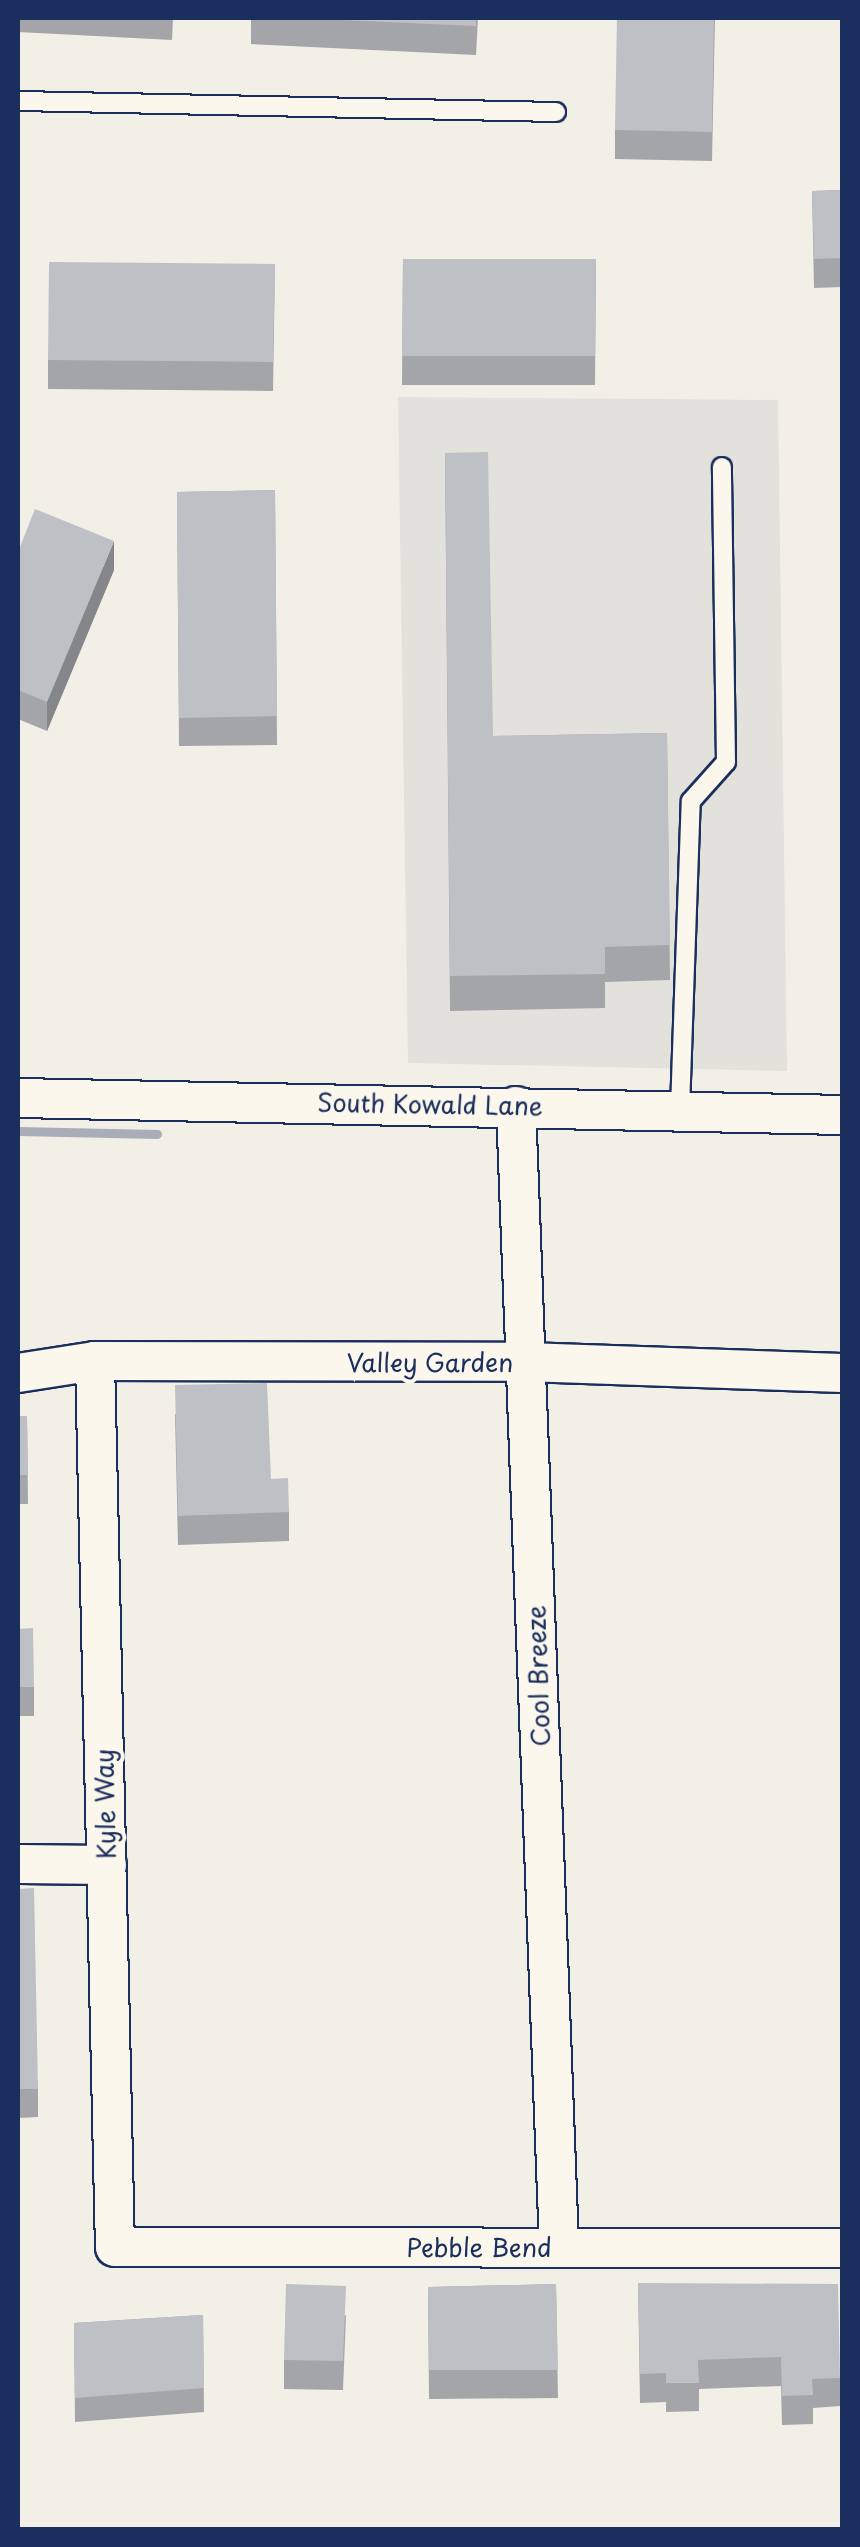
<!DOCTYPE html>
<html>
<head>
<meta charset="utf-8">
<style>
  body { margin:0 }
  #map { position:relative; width:860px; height:2547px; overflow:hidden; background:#f2efe6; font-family:"Playpen Sans",sans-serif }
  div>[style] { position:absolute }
  .built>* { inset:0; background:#e2e1dc }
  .stream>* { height:9px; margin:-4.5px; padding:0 4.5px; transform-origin:4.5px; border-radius:4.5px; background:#a9adb7 }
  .roads { filter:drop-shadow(2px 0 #1b2f5e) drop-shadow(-2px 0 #1b2f5e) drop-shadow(0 2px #1b2f5e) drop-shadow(0 -2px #1b2f5e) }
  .lane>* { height:18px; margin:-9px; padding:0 9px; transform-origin:9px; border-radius:9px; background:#fbf7ec }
  .street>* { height:38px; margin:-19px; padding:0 19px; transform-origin:19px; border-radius:19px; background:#fbf7ec }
  .wall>* { inset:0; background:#a3a5a9 }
  .shaded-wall>* { inset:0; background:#848689 }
  .building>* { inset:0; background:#bdc0c4 }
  span { translate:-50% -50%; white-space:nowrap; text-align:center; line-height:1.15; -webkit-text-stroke:8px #fbf7ec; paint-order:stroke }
  .street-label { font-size:25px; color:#1b2f5e }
  .frame { position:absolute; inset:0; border:20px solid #1b2f5e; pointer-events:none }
</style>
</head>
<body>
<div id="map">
  <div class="built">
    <div style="clip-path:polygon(398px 397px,778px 400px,787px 1071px,408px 1063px)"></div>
  </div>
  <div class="stream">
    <div style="left:18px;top:1131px;width:139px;rotate:1.2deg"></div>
  </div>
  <div class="roads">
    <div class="lane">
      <div style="left:18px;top:101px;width:538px;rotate:1.17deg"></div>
      <div style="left:680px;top:1109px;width:308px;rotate:-88deg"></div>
      <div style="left:691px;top:801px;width:52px;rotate:-48.1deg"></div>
      <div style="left:726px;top:762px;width:295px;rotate:-90.8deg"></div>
    </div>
    <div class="street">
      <div style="left:18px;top:1098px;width:824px;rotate:1.18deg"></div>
      <div style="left:516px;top:1106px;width:1142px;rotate:87.84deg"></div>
      <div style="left:95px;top:1361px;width:886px;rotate:88.71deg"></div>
      <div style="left:115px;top:2247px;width:727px;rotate:0.08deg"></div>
      <div style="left:18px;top:1373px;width:78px;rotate:-8.9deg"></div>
      <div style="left:95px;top:1361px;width:431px;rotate:0.1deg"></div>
      <div style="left:526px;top:1362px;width:316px;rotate:2deg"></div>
      <div style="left:18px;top:1864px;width:89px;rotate:0.6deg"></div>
    </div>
  </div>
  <div class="wall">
    <div style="clip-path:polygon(18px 18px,173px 18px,172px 40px,18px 32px)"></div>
    <div style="clip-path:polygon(251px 18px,478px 18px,476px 55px,251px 44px)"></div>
    <div style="clip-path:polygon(715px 18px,712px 161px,615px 159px,615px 130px)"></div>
    <div style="clip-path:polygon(842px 190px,842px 287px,814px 288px,812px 191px)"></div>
    <div style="clip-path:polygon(403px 259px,596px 259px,595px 385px,402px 385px)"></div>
    <div style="clip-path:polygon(275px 264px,273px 391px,48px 389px,48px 360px)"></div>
    <div style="clip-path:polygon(445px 453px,493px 736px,667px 733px,670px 980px,605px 982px,605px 1008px,450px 1011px)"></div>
    <div style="clip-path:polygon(275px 490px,277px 745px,179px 746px,177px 492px)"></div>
    <div style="clip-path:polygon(18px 552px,114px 570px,47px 731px,18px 719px)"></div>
    <div style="clip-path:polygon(175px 1414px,271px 1479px,289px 1512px,289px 1541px,178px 1545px)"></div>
    <div style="clip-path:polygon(18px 1416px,27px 1416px,28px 1504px,18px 1504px)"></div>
    <div style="clip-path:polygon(18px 1629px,34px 1687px,34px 1716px,18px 1716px)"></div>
    <div style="clip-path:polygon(18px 1889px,38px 2089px,38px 2117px,18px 2118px)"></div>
    <div style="clip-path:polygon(638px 2283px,840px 2378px,840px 2406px,813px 2408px,813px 2424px,782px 2425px,781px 2386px,699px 2389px,699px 2411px,666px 2412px,666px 2402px,640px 2403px)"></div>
    <div style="clip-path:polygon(556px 2284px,558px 2398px,429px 2399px,428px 2287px)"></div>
    <div style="clip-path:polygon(203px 2315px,204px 2412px,75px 2422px,74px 2323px)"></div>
    <div style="clip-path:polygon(346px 2315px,343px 2390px,284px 2389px,284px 2360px)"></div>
  </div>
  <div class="shaded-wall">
    <div style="clip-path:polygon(114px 541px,114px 570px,47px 731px,47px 702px)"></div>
  </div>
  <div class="building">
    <div style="clip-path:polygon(295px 18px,476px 18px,476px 26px)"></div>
    <div style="clip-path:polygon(617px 18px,714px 18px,712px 132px,615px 130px)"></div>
    <div style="clip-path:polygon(842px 190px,842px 258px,814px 259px,812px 191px)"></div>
    <div style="clip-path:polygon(403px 259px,596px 259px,595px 356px,402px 356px)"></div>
    <div style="clip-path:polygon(49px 262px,275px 264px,273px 362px,48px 360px)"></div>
    <div style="clip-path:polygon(488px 452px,493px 736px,667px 733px,670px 945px,605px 947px,605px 974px,450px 976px,445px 453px)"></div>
    <div style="clip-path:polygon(275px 490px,277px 716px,179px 718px,177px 492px)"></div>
    <div style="clip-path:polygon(35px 509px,114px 541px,47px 702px,18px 690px,18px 552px)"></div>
    <div style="clip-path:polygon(267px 1383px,271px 1479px,288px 1478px,289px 1512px,178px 1516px,175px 1385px)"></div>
    <div style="clip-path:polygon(18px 1416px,27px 1416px,28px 1475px,18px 1475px)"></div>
    <div style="clip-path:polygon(33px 1628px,34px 1687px,18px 1687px,18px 1629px)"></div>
    <div style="clip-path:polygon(34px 1888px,38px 2089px,18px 2089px,18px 1889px)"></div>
    <div style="clip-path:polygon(638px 2283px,838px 2284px,840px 2378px,812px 2379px,813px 2395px,782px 2396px,781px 2357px,698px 2360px,699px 2383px,666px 2383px,666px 2373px,640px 2374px)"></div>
    <div style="clip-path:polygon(286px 2284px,346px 2286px,343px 2361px,284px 2360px)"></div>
    <div style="clip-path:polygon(556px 2284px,558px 2370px,429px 2370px,428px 2287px)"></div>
    <div style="clip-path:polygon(203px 2315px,204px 2388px,75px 2398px,74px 2323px)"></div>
  </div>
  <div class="street-label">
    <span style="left:430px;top:1104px;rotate:1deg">South Kowald Lane</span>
    <span style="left:430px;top:1362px">Valley Garden</span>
    <span style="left:538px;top:1676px;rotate:-92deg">Cool Breeze</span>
    <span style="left:105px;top:1804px;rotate:-91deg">Kyle Way</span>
    <span style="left:479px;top:2247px">Pebble Bend</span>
  </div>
  <div class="frame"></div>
</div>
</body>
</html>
